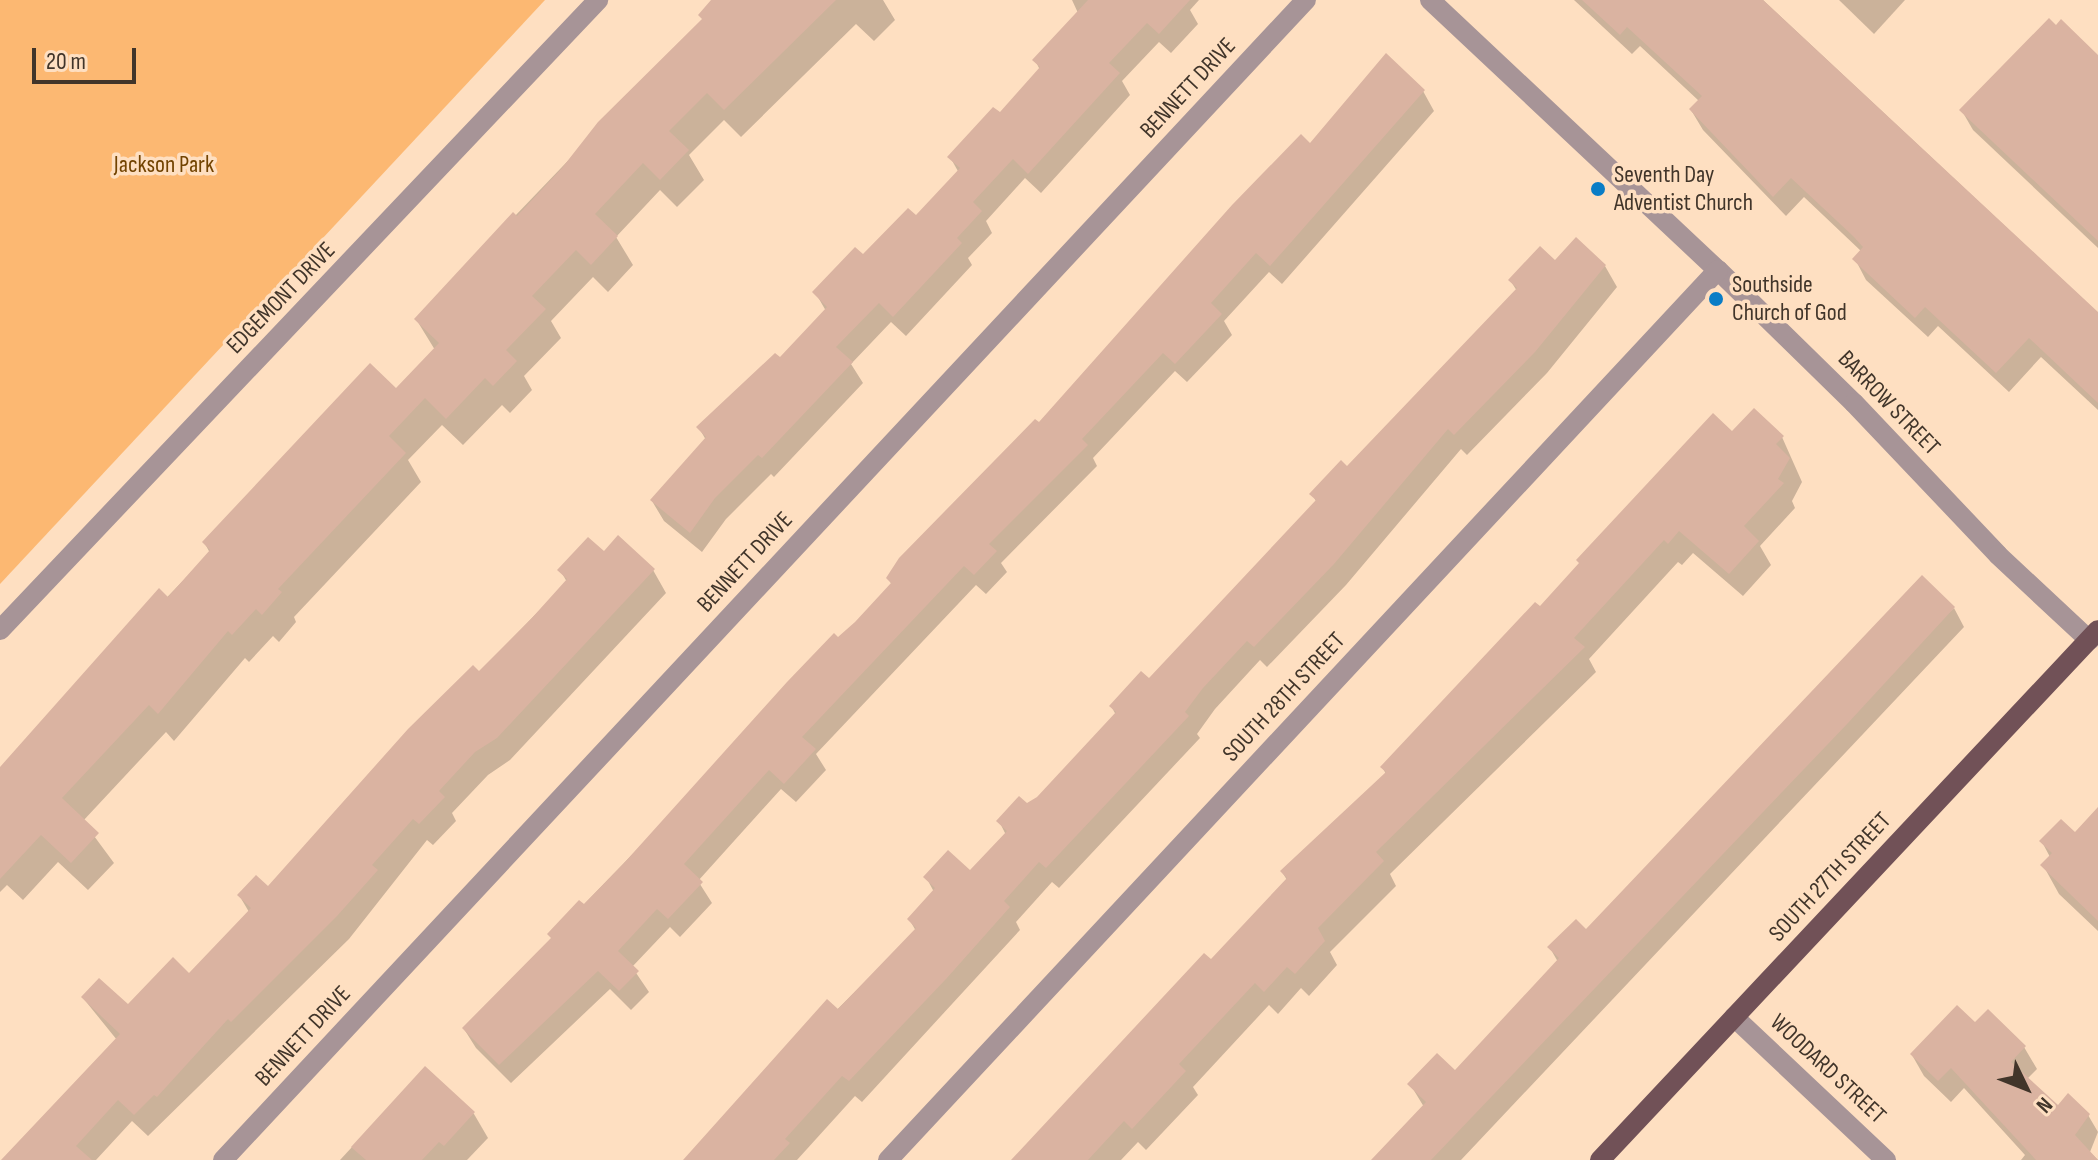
<!DOCTYPE html>
<html>
<head>
<meta charset="utf-8">
<style>
  body { margin:0 }
  #map { position:relative; width:2098px; height:1160px; overflow:hidden; background:#fedfc1; font-family:"Sofia Sans Condensed",sans-serif }
  div>[style] { position:absolute }
  .green>* { inset:0; background:#fcb872 }
  .shadow>* { inset:0; background:#0003 }
  .building>* { inset:0; background:#dab3a1 }
  .minor>* { height:20px; margin:-10px; padding:0 10px; transform-origin:10px; border-radius:10px; background:#a79497 }
  .major>* { height:20px; margin:-10px; padding:0 10px; transform-origin:10px; border-radius:10px; background:#715157 }
  .dots>* { width:22px; height:22px; translate:-50% -50%; box-sizing:border-box; border:4px solid #fedfc1; border-radius:50% }
  span { translate:-50% -50%; white-space:nowrap; text-align:center; line-height:1.15; -webkit-text-stroke:7px #fedfc1; paint-order:stroke }
  .street-label { font-size:24px; color:#41352a }
  .park-label { font-size:24px; color:#724301 }
  .poi-label { font-size:24px; color:#41352a }
  .left { translate:0 -50%; text-align:left }
  .north { position:absolute; left:1986px; top:1048px; width:80px; height:80px; -webkit-text-stroke:6px #fedfc1; paint-order:stroke; rotate:133deg; font-size:22px; font-weight:700; line-height:32px; text-align:center; color:#41352a }
  .north::after { content:''; display:block; margin:auto; width:28px; height:36px; background:#41352a; clip-path:polygon(50% 0,100% 100%,50% 72%,0 100%) }
  .scale { position:absolute; left:32px; top:48px; width:104px; height:36px; box-sizing:border-box; border:4px solid #41352a; border-top:0; padding-left:10px; font-size:24px; line-height:28px; white-space:nowrap; color:#41352a; -webkit-text-stroke:6px #fedfc1; paint-order:stroke }
</style>
</head>
<body>
<div id="map">
  <div class="green">
    <div style="clip-path:polygon(0 0,545px 0,0 584px)"></div>
  </div>
  <div class="shadow">
    <div style="clip-path:polygon(714px 0,883px 0,895px 20px,874px 41px,856px 24px,741px 137px,724px 120px,689px 155px,704px 180px,677px 207px,660px 190px,616px 237px,633px 265px,608px 292px,593px 277px,551px 321px,561px 338px,524px 376px,532px 390px,510px 413px,502px 405px,463px 445px,442px 425px,408px 460px,421px 482px,294px 617px,296px 622px,279px 642px,273px 636px,249px 662px,245px 658px,174px 741px,166px 732px,83px 821px,114px 863px,88px 890px,58px 862px,23px 900px,7px 885px,0 892px,0 769px,210px 553px,204px 542px,396px 390px,435px 350px,416px 319px,703px 20px)"></div>
    <div style="clip-path:polygon(1072px 0,1199px 0,1190px 10px,1198px 24px,1171px 53px,1159px 42px,1122px 81px,1130px 95px,1041px 193px,1025px 178px,986px 221px,992px 233px,968px 258px,972px 265px,906px 336px,891px 322px,851px 364px,863px 383px,774px 477px,771px 474px,726px 519px,702px 552px,664px 521px,652px 501px,706px 440px,699px 428px,780px 360px,826px 311px,815px 292px,916px 218px,959px 173px,950px 157px,1000px 115px,1040px 70px,1035px 60px,1078px 13px)"></div>
    <div style="clip-path:polygon(1574px 0,1763px 0,2098px 313px,2098px 410px,2041px 357px,2009px 392px,1938px 326px,1928px 337px,1866px 280px,1855px 259px,1862px 252px,1804px 197px,1786px 216px,1703px 130px,1691px 110px,1699px 101px,1640px 46px,1632px 54px)"></div>
    <div style="clip-path:polygon(1839px 0,1905px 0,1874px 34px)"></div>
    <div style="clip-path:polygon(1423px 91px,1434px 111px,1282px 284px,1269px 272px,1224px 321px,1232px 335px,1187px 382px,1175px 371px,1093px 458px,1097px 466px,1001px 563px,1007px 572px,986px 594px,976px 585px,816px 754px,826px 770px,796px 802px,781px 789px,698px 881px,712px 903px,680px 937px,670px 927px,632px 967px,649px 992px,631px 1010px,610px 989px,511px 1083px,476px 1048px,464px 1029px,892px 585px,888px 578px,1311px 146px)"></div>
    <div style="clip-path:polygon(1962px 111px,2098px 113px,2098px 248px,1973px 130px)"></div>
    <div style="clip-path:polygon(1556px 263px,1605px 266px,1617px 287px,1547px 373px,1467px 455px,1461px 449px,1346px 585px,1267px 667px,1260px 660px,1215px 709px,1197px 734px,1200px 738px,1059px 888px,1052px 882px,1016px 922px,1020px 930px,862px 1102px,855px 1096px,797px 1160px,686px 1160px,916px 931px,909px 919px,934px 892px,926px 877px,970px 873px,1006px 835px,999px 821px,1039px 798px,1116px 715px,1111px 706px,1149px 681px,1317px 503px,1312px 494px,1347px 469px,1517px 291px,1510px 280px)"></div>
    <div style="clip-path:polygon(1713px 416px,1732px 434px,1782px 437px,1802px 482px,1792px 501px,1795px 508px,1760px 546px,1771px 565px,1743px 596px,1693px 553px,1682px 565px,1678px 562px,1589px 659px,1596px 672px,1390px 874px,1396px 886px,1330px 952px,1337px 965px,1309px 996px,1301px 988px,1278px 1014px,1269px 1005px,1193px 1087px,1198px 1095px,1146px 1150px,1138px 1142px,1121px 1160px,1013px 1160px,1211px 962px,1287px 880px,1282px 872px,1386px 774px,1382px 767px,1540px 609px)"></div>
    <div style="clip-path:polygon(604px 554px,653px 570px,666px 593px,510px 760px,488px 775px,452px 813px,456px 821px,433px 845px,427px 840px,349px 939px,148px 1136px,132px 1121px,96px 1160px,23px 1160px,117px 1040px,83px 998px,128px 1007px,189px 976px,249px 912px,239px 895px,268px 889px,567px 582px,560px 570px)"></div>
    <div style="clip-path:polygon(1954px 608px,1964px 627px,1461px 1160px,1374px 1160px,1424px 1107px,1410px 1084px,1456px 1073px,1558px 962px,1550px 948px,1586px 932px)"></div>
    <div style="clip-path:polygon(2098px 831px,2098px 931px,2059px 894px,2043px 865px,2050px 857px,2042px 842px)"></div>
    <div style="clip-path:polygon(1975px 1025px,2024px 1047px,2037px 1069px,2027px 1079px,2058px 1107px,2088px 1115px,2098px 1132px,2090px 1152px,2098px 1160px,2021px 1160px,2025px 1155px,1964px 1088px,1951px 1102px,1924px 1076px,1912px 1055px)"></div>
    <div style="clip-path:polygon(425px 1068px,474px 1114px,488px 1138px,467px 1160px,340px 1160px)"></div>
  </div>
  <div class="building">
    <div style="clip-path:polygon(711px 0,836px 0,724px 110px,707px 93px,669px 131px,689px 150px,660px 180px,643px 163px,595px 214px,618px 236px,591px 265px,576px 250px,532px 296px,546px 309px,506px 350px,517px 361px,493px 386px,485px 378px,446px 419px,425px 398px,389px 436px,406px 453px,278px 589px,282px 592px,262px 615px,256px 609px,232px 635px,228px 631px,158px 714px,149px 705px,62px 798px,99px 833px,71px 863px,41px 835px,0 879px,0 767px,159px 588px,168px 597px,210px 550px,202px 542px,370px 363px,396px 388px,439px 343px,414px 319px,513px 212px,517px 216px,562px 168px,598px 122px,702px 19px,698px 15px)"></div>
    <div style="clip-path:polygon(1088px 0,1190px 0,1159px 34px,1147px 23px,1109px 63px,1120px 73px,1028px 174px,1013px 159px,973px 202px,982px 211px,957px 238px,962px 243px,893px 317px,879px 303px,836px 347px,853px 362px,762px 458px,758px 455px,715px 498px,690px 533px,650px 500px,706px 437px,696px 427px,775px 353px,780px 357px,827px 307px,812px 292px,855px 247px,863px 254px,908px 208px,916px 215px,960px 168px,947px 157px,993px 107px,1000px 112px,1040px 67px,1032px 60px)"></div>
    <div style="clip-path:polygon(1582px 0,1763px 0,2098px 312px,2098px 403px,2029px 338px,1996px 373px,1925px 307px,1915px 318px,1852px 259px,1863px 247px,1853px 236px,1791px 178px,1773px 197px,1689px 109px,1702px 96px,1627px 27px,1620px 35px)"></div>
    <div style="clip-path:polygon(2049px 18px,2056px 25px,2061px 19px,2098px 55px,2098px 241px,1959px 110px)"></div>
    <div style="clip-path:polygon(1386px 53px,1425px 90px,1293px 240px,1270px 266px,1256px 253px,1211px 303px,1222px 314px,1175px 364px,1163px 353px,1082px 439px,1088px 445px,989px 544px,997px 551px,974px 575px,964px 566px,802px 737px,816px 749px,784px 784px,769px 770px,684px 864px,703px 882px,668px 919px,657px 909px,618px 951px,639px 971px,619px 991px,598px 971px,499px 1065px,462px 1028px,551px 938px,547px 934px,579px 900px,584px 904px,625px 862px,787px 682px,834px 633px,838px 637px,855px 622px,891px 583px,886px 578px,899px 558px,1035px 419px,1039px 422px,1232px 205px,1301px 134px,1310px 143px)"></div>
    <div style="clip-path:polygon(1576px 237px,1606px 265px,1535px 352px,1454px 435px,1448px 429px,1334px 564px,1254px 647px,1247px 641px,1203px 688px,1185px 712px,1189px 716px,1046px 868px,1039px 862px,1004px 901px,1010px 907px,946px 979px,849px 1081px,842px 1076px,785px 1139px,790px 1143px,774px 1160px,683px 1160px,827px 999px,838px 1009px,916px 928px,907px 919px,935px 888px,923px 877px,948px 850px,970px 870px,1007px 831px,996px 821px,1019px 796px,1027px 803px,1037px 797px,1116px 712px,1109px 706px,1141px 671px,1149px 678px,1316px 500px,1309px 494px,1341px 460px,1347px 466px,1517px 288px,1508px 280px,1540px 246px,1555px 260px)"></div>
    <div style="clip-path:polygon(1754px 408px,1784px 436px,1776px 444px,1790px 458px,1778px 479px,1784px 483px,1744px 526px,1759px 541px,1729px 574px,1679px 531px,1668px 544px,1664px 540px,1574px 638px,1585px 647px,1376px 852px,1384px 861px,1318px 928px,1325px 941px,1295px 974px,1287px 967px,1264px 992px,1255px 983px,1179px 1064px,1186px 1071px,1132px 1129px,1124px 1121px,1088px 1160px,1011px 1160px,1204px 953px,1211px 959px,1287px 878px,1280px 871px,1386px 772px,1380px 767px,1535px 602px,1540px 606px,1579px 563px,1576px 560px,1713px 413px,1732px 431px)"></div>
    <div style="clip-path:polygon(618px 535px,655px 569px,497px 738px,475px 752px,439px 791px,445px 797px,419px 824px,413px 819px,372px 865px,378px 870px,337px 916px,231px 1022px,228px 1019px,157px 1097px,154px 1095px,134px 1115px,118px 1100px,76px 1146px,92px 1160px,1px 1160px,120px 1034px,81px 997px,99px 978px,128px 1004px,173px 957px,189px 973px,251px 908px,237px 895px,256px 875px,268px 886px,408px 729px,473px 665px,479px 671px,531px 619px,567px 579px,557px 570px,588px 537px,604px 551px)"></div>
    <div style="clip-path:polygon(1922px 575px,1955px 607px,1848px 723px,1431px 1160px,1371px 1160px,1426px 1102px,1407px 1084px,1437px 1053px,1455px 1070px,1559px 958px,1547px 947px,1576px 919px,1586px 929px)"></div>
    <div style="clip-path:polygon(2098px 807px,2098px 921px,2040px 865px,2052px 853px,2039px 841px,2061px 819px,2075px 832px)"></div>
    <div style="clip-path:polygon(1957px 1005px,1975px 1022px,1988px 1009px,2026px 1046px,2011px 1062px,2058px 1105px,2068px 1093px,2090px 1114px,2075px 1135px,2098px 1160px,2036px 1160px,1951px 1068px,1938px 1081px,1910px 1054px)"></div>
    <div style="clip-path:polygon(425px 1066px,475px 1112px,444px 1146px,439px 1142px,422px 1160px,366px 1160px,351px 1147px)"></div>
  </div>
  <div class="minor">
    <div style="left:1430px;top:0;width:395px;rotate:43.2deg"></div>
    <div style="left:1718px;top:270px;width:190px;rotate:44.4deg"></div>
    <div style="left:1854px;top:403px;width:209px;rotate:46.5deg"></div>
    <div style="left:1998px;top:555px;width:125px;rotate:43deg"></div>
    <div style="left:0;top:630px;width:869px;rotate:-46.49deg"></div>
    <div style="left:1734px;top:1017px;width:209px;rotate:43.3deg"></div>
    <div style="left:223px;top:1160px;width:1587px;rotate:-46.97deg"></div>
    <div style="left:888px;top:1160px;width:1217px;rotate:-47deg"></div>
  </div>
  <div class="major">
    <div style="left:1600px;top:1160px;width:727px;rotate:-46.78deg"></div>
  </div>
  <div class="dots">
    <div style="left:1598px;top:189px;background:#0a7dc6"></div>
    <div style="left:1716px;top:299px;background:#0a7dc6"></div>
  </div>
  <div class="street-label">
    <span style="left:1188px;top:88px;rotate:-47deg">BENNETT DRIVE</span>
    <span style="left:281px;top:298px;rotate:-46deg">EDGEMONT DRIVE</span>
    <span style="left:1889px;top:403px;rotate:46deg">BARROW STREET</span>
    <span style="left:745px;top:562px;rotate:-47deg">BENNETT DRIVE</span>
    <span style="left:1284px;top:697px;rotate:-47deg">SOUTH 28TH STREET</span>
    <span style="left:1830px;top:877px;rotate:-47deg">SOUTH 27TH STREET</span>
    <span style="left:303px;top:1036px;rotate:-47deg">BENNETT DRIVE</span>
    <span style="left:1828px;top:1069px;rotate:43deg">WOODARD STREET</span>
  </div>
  <div class="park-label">
    <span style="left:164px;top:165px">Jackson Park</span>
  </div>
  <div class="poi-label">
    <span class="left" style="left:1614px;top:189px">Seventh Day<br>Adventist Church</span>
    <span class="left" style="left:1732px;top:299px">Southside<br>Church of God</span>
  </div>
  <div class="north">N</div>
  <div class="scale">20 m</div>
</div>
</body>
</html>
